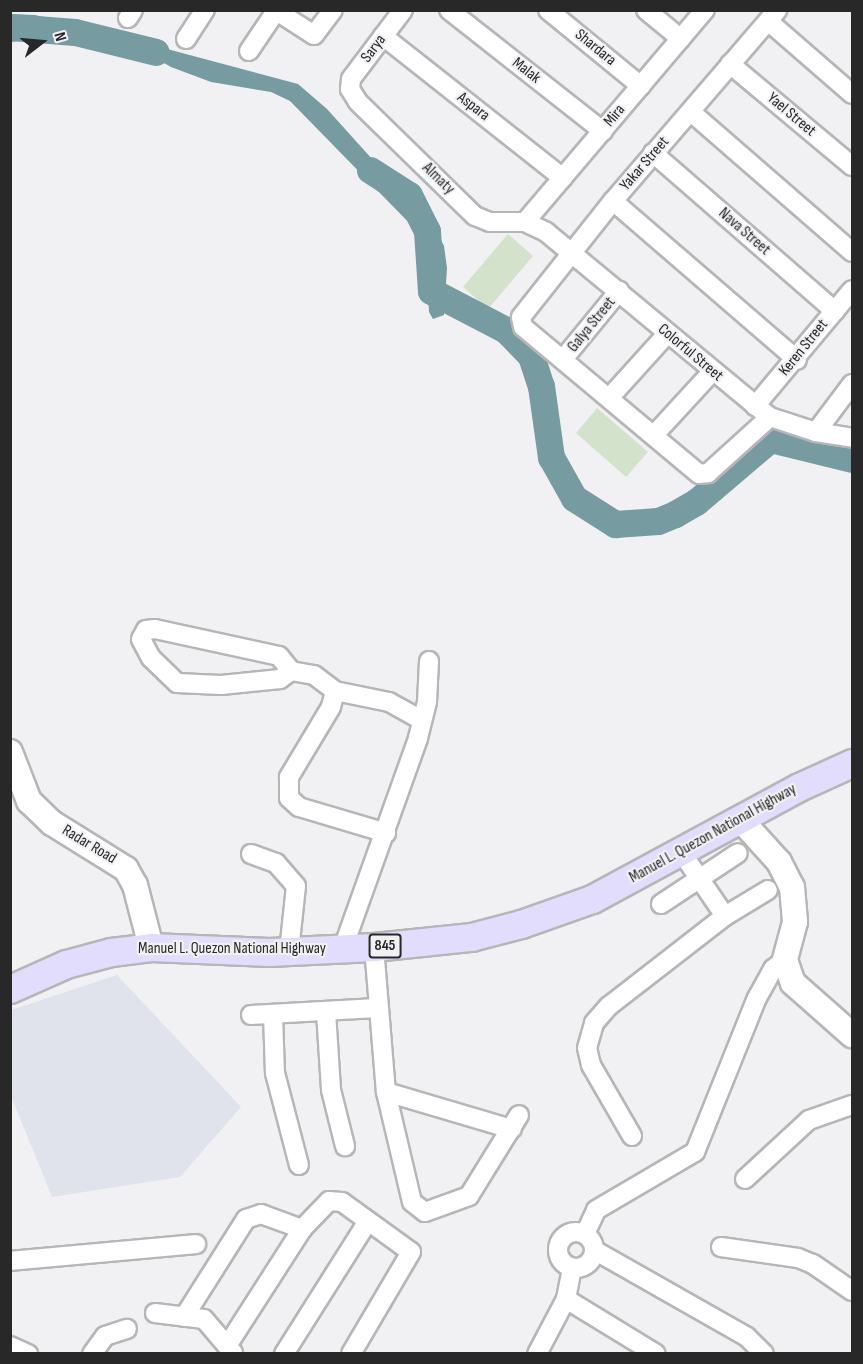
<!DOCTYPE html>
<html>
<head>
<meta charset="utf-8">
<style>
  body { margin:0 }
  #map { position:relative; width:863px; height:1364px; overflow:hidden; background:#f1f1f4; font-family:"Sofia Sans Condensed",sans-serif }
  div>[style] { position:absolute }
  .built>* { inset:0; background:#e0e3ec }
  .green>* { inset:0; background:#d3e2ca }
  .water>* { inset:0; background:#769ba1 }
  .river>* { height:27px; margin:-13.5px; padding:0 13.5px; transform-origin:13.5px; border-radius:13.5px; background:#769ba1 }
  .roads { filter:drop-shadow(2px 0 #b6b6b9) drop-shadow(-2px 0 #b6b6b9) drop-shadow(0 2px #b6b6b9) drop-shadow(0 -2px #b6b6b9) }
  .street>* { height:18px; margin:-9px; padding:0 9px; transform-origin:9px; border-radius:9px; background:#fff }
  .street>.ring { margin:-9px; padding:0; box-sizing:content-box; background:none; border:18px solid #fff; border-radius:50% }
  .secondary>* { height:24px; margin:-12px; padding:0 12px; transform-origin:12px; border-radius:12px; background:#fff }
  .primary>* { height:27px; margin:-13.5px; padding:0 13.5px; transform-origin:13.5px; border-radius:13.5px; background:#e2dcfd }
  span { translate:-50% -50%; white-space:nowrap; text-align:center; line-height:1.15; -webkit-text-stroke:4.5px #f1f1f4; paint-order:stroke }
  .shield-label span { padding:2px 4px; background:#f1f1f4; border:2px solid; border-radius:4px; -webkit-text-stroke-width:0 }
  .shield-label { font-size:15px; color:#282829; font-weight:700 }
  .street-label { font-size:16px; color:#282829 }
  .frame { position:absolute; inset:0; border:12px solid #282829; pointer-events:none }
  .north { position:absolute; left:12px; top:12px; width:60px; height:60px; -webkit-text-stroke:4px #f1f1f4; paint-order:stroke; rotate:74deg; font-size:16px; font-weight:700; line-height:24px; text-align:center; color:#282829 }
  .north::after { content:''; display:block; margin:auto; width:21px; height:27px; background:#282829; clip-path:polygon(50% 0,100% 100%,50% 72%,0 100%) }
</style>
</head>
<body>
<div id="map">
  <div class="built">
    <div style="clip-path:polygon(117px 975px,241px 1107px,180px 1177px,52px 1197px,11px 1096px,11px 1010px)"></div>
  </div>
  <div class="green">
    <div style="clip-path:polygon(508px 234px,533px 256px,488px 309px,463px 287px)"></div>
    <div style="clip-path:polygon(597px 408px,648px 452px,626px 477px,576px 433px)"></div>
  </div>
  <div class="water">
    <div style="clip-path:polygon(10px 14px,35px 15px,96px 30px,298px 84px,327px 109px,436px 230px,444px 246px,447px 268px,444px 315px,433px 319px,429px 312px,425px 246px,420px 234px,290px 101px,271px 92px,211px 82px,171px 67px,136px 47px,103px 39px,61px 34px,11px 42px)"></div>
  </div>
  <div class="river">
    <div style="left:10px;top:27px;width:65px;rotate:4.4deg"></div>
    <div style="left:75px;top:32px;width:83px;rotate:13.9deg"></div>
    <div style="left:370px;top:170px;width:46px;rotate:32.7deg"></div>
    <div style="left:409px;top:195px;width:40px;rotate:63.4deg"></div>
    <div style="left:427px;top:231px;width:60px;rotate:86.2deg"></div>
    <div style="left:431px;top:291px;width:85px;rotate:27.5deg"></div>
    <div style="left:506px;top:330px;width:36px;rotate:46deg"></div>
    <div style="left:531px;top:356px;width:32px;rotate:72deg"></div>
    <div style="left:541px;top:386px;width:72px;rotate:82deg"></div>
    <div style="left:551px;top:457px;width:47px;rotate:60.7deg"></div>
    <div style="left:574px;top:498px;width:49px;rotate:32.4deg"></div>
    <div style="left:615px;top:524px;width:43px;rotate:-4deg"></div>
    <div style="left:658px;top:521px;width:18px;rotate:-22deg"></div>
    <div style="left:675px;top:514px;width:24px;rotate:-30deg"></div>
    <div style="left:696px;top:502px;width:97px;rotate:-40.4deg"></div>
    <div style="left:770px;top:439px;width:84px;rotate:13.7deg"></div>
  </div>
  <div class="roads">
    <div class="street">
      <div style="left:275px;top:10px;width:46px;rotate:32.7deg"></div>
      <div style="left:314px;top:35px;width:31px;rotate:-53deg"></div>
      <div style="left:403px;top:10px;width:86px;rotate:127deg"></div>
      <div style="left:351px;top:79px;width:10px;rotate:96deg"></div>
      <div style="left:350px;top:89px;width:15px;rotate:58deg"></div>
      <div style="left:358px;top:102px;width:163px;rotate:44.3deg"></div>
      <div style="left:475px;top:216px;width:16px;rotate:22deg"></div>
      <div style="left:490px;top:222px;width:35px"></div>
      <div style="left:525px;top:222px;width:23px;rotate:25deg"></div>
      <div style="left:546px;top:232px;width:291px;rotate:39.6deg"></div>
      <div style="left:770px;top:417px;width:48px;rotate:18.1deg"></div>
      <div style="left:816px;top:432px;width:36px;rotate:9deg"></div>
      <div style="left:449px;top:10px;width:196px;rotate:38.2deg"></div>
      <div style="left:548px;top:10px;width:120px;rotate:39.3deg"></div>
      <div style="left:646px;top:10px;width:45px;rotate:39.6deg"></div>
      <div style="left:128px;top:18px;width:9px;rotate:-58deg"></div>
      <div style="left:768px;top:21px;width:111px;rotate:41deg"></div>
      <div style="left:383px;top:36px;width:229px;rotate:38.3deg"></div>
      <div style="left:186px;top:39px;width:35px;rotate:-57deg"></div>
      <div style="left:249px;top:51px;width:48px;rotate:-56deg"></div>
      <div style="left:730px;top:64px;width:159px;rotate:39.9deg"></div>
      <div style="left:691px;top:112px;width:213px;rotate:41deg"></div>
      <div style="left:653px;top:153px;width:241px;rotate:41deg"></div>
      <div style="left:613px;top:201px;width:243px;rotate:40.8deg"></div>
      <div style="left:525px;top:222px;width:278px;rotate:-49.7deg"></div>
      <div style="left:564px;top:358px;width:87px;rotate:-50.6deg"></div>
      <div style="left:610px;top:397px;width:85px;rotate:-47.9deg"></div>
      <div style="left:755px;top:406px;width:151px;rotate:-50.1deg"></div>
      <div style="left:770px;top:417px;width:84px;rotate:137.9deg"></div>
      <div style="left:708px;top:473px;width:9px;rotate:174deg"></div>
      <div style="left:699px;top:474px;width:229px;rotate:-140.1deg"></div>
      <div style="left:523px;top:327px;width:10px;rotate:-101deg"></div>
      <div style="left:521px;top:317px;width:148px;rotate:-51.6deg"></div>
      <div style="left:613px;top:201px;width:252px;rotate:-49.3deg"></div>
      <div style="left:816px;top:432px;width:60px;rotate:-53.1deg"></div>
      <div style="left:654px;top:435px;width:86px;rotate:-47.4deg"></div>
      <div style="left:155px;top:629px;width:127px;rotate:12.3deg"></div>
      <div style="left:279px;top:656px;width:19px;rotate:51deg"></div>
      <div style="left:291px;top:671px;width:14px;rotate:144deg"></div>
      <div style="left:280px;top:679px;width:59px;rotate:174.2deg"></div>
      <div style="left:221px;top:685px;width:44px;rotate:-177.4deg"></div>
      <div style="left:177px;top:683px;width:36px;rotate:-136deg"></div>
      <div style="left:151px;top:658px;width:21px;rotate:-118deg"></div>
      <div style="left:141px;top:639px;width:10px;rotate:-61deg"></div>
      <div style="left:146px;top:630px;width:9px;rotate:-6deg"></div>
      <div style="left:291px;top:671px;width:23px;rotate:10deg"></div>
      <div style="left:314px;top:675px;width:26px;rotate:37deg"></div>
      <div style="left:335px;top:691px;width:55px;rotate:11.5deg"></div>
      <div style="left:389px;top:702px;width:38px;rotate:29deg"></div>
      <div style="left:335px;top:691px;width:16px;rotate:104deg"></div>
      <div style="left:331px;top:707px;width:82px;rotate:121deg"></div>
      <div style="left:289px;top:777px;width:21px;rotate:90deg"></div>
      <div style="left:289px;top:798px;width:13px;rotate:42deg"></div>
      <div style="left:299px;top:807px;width:91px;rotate:16.6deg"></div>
      <div style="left:682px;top:853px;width:76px;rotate:55.7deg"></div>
      <div style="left:251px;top:854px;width:27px;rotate:20deg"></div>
      <div style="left:276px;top:863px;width:30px;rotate:49deg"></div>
      <div style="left:296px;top:886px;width:65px;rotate:96.1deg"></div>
      <div style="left:661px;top:904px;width:92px;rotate:-33.5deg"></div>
      <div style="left:374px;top:947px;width:145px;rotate:85.3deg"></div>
      <div style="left:386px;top:1092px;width:113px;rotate:76.7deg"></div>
      <div style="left:412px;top:1202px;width:16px;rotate:38deg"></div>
      <div style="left:425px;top:1212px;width:47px;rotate:-20deg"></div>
      <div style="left:469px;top:1196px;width:95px;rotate:-58.3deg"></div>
      <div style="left:343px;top:948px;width:223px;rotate:-70.3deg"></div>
      <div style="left:418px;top:738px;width:37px;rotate:-76deg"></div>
      <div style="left:427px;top:702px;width:41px;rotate:-87.2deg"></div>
      <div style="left:326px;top:1012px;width:78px;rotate:86.3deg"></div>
      <div style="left:331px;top:1090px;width:58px;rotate:76deg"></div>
      <div style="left:273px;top:1014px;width:59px;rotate:88.1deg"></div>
      <div style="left:275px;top:1073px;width:95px;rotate:75.4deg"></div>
      <div style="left:251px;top:1015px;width:126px;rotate:-3.2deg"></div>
      <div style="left:386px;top:1092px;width:131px;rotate:16.4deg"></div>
      <div style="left:632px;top:1136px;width:82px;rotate:-120deg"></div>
      <div style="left:591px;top:1065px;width:17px;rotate:-103deg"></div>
      <div style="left:587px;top:1048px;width:26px;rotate:-74deg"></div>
      <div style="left:594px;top:1023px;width:23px;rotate:-49deg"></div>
      <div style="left:609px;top:1006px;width:147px;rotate:-37.8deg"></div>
      <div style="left:725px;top:916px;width:50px;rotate:-31.2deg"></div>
      <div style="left:745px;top:1179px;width:87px;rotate:-42.7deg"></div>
      <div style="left:809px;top:1120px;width:46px;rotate:-19.2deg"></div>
      <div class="ring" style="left:558px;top:1232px;width:18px;height:18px"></div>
      <div style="left:585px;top:1234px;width:26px;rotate:-65deg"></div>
      <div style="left:596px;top:1210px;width:115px;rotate:-30.4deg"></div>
      <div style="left:695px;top:1152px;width:166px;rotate:-68.1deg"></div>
      <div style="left:757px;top:998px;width:33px;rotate:-61deg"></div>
      <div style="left:773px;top:969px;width:15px;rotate:-37deg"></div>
      <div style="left:721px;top:1247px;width:78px;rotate:8.1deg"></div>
      <div style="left:798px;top:1258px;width:16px;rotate:22deg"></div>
      <div style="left:813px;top:1264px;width:47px;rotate:34.7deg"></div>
      <div style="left:594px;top:1250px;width:176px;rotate:29.6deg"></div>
      <div style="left:747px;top:1337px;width:24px;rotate:45deg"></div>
      <div style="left:10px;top:1261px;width:187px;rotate:-5.2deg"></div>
      <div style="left:566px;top:1299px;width:105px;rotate:31.4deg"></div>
      <div style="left:155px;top:1313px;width:49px;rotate:7deg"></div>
      <div style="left:204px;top:1319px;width:45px;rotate:49.5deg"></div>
      <div style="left:184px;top:1317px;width:116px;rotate:-57.7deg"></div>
      <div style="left:246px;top:1219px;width:16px;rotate:-18deg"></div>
      <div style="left:261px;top:1214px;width:44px;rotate:20.1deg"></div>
      <div style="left:10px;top:1346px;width:20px;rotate:24deg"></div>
      <div style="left:227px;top:1346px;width:139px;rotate:-57.3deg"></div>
      <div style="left:302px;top:1229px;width:39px;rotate:-46deg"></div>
      <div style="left:329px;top:1201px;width:13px;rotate:4deg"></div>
      <div style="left:342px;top:1202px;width:85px;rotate:35.9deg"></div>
      <div style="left:411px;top:1252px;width:118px;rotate:120.5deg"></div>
      <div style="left:92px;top:1354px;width:22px;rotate:-54deg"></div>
      <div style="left:105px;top:1336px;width:23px;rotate:-18deg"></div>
      <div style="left:284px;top:1354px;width:157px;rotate:-57.7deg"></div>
      <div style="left:537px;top:1354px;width:62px;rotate:-62.2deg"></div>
      <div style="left:566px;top:1299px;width:32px;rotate:-79deg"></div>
    </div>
    <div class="secondary">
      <div style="left:10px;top:752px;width:53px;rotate:68.8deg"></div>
      <div style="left:29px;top:801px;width:32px;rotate:44deg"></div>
      <div style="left:52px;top:823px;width:87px;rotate:31.9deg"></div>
      <div style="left:126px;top:869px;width:18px;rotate:61deg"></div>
      <div style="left:135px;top:885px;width:64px;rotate:75.5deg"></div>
      <div style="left:740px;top:819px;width:58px;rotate:47.8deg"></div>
      <div style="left:779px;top:862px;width:28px;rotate:63deg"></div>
      <div style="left:792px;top:887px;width:35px;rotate:85deg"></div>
      <div style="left:795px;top:922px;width:39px;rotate:105deg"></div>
      <div style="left:785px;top:960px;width:24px;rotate:71deg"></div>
      <div style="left:793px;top:983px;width:79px;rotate:41.4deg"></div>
    </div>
    <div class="primary">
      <div style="left:10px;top:989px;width:61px;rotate:-24.1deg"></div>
      <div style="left:66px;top:964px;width:47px;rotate:-14.9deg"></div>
      <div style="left:111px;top:952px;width:40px;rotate:-7.1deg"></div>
      <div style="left:151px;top:947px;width:118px;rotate:2.4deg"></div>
      <div style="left:269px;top:952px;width:105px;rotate:-2.7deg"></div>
      <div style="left:374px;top:947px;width:98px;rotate:-5.9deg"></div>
      <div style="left:471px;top:937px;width:52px;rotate:-14.6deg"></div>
      <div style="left:521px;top:924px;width:75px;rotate:-19.4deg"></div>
      <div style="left:592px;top:899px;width:235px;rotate:-28.4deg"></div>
      <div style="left:799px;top:787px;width:58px;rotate:-24.4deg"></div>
    </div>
  </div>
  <div class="shield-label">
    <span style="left:385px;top:946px">845</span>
  </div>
  <div class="street-label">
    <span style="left:595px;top:48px;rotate:39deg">Shardara</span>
    <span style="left:374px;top:49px;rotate:-53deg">Sarya</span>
    <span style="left:526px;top:71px;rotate:38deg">Malak</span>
    <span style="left:473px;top:107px;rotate:38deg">Aspara</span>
    <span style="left:791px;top:115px;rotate:40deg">Yael Street</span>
    <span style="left:615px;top:116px;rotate:-50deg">Mira</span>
    <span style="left:645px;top:164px;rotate:-49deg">Yakar Street</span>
    <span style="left:438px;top:179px;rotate:44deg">Almaty</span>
    <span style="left:744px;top:232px;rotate:41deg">Nava Street</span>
    <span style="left:592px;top:325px;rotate:-51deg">Galya Street</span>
    <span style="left:804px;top:348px;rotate:-51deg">Keren Street</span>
    <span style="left:690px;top:353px;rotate:40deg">Colorful Street</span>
    <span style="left:713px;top:834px;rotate:-29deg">Manuel L. Quezon National Highway</span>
    <span style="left:89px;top:845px;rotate:31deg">Radar Road</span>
    <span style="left:232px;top:949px">Manuel L. Quezon National Highway</span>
  </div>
  <div class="frame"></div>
  <div class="north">N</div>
</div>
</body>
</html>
